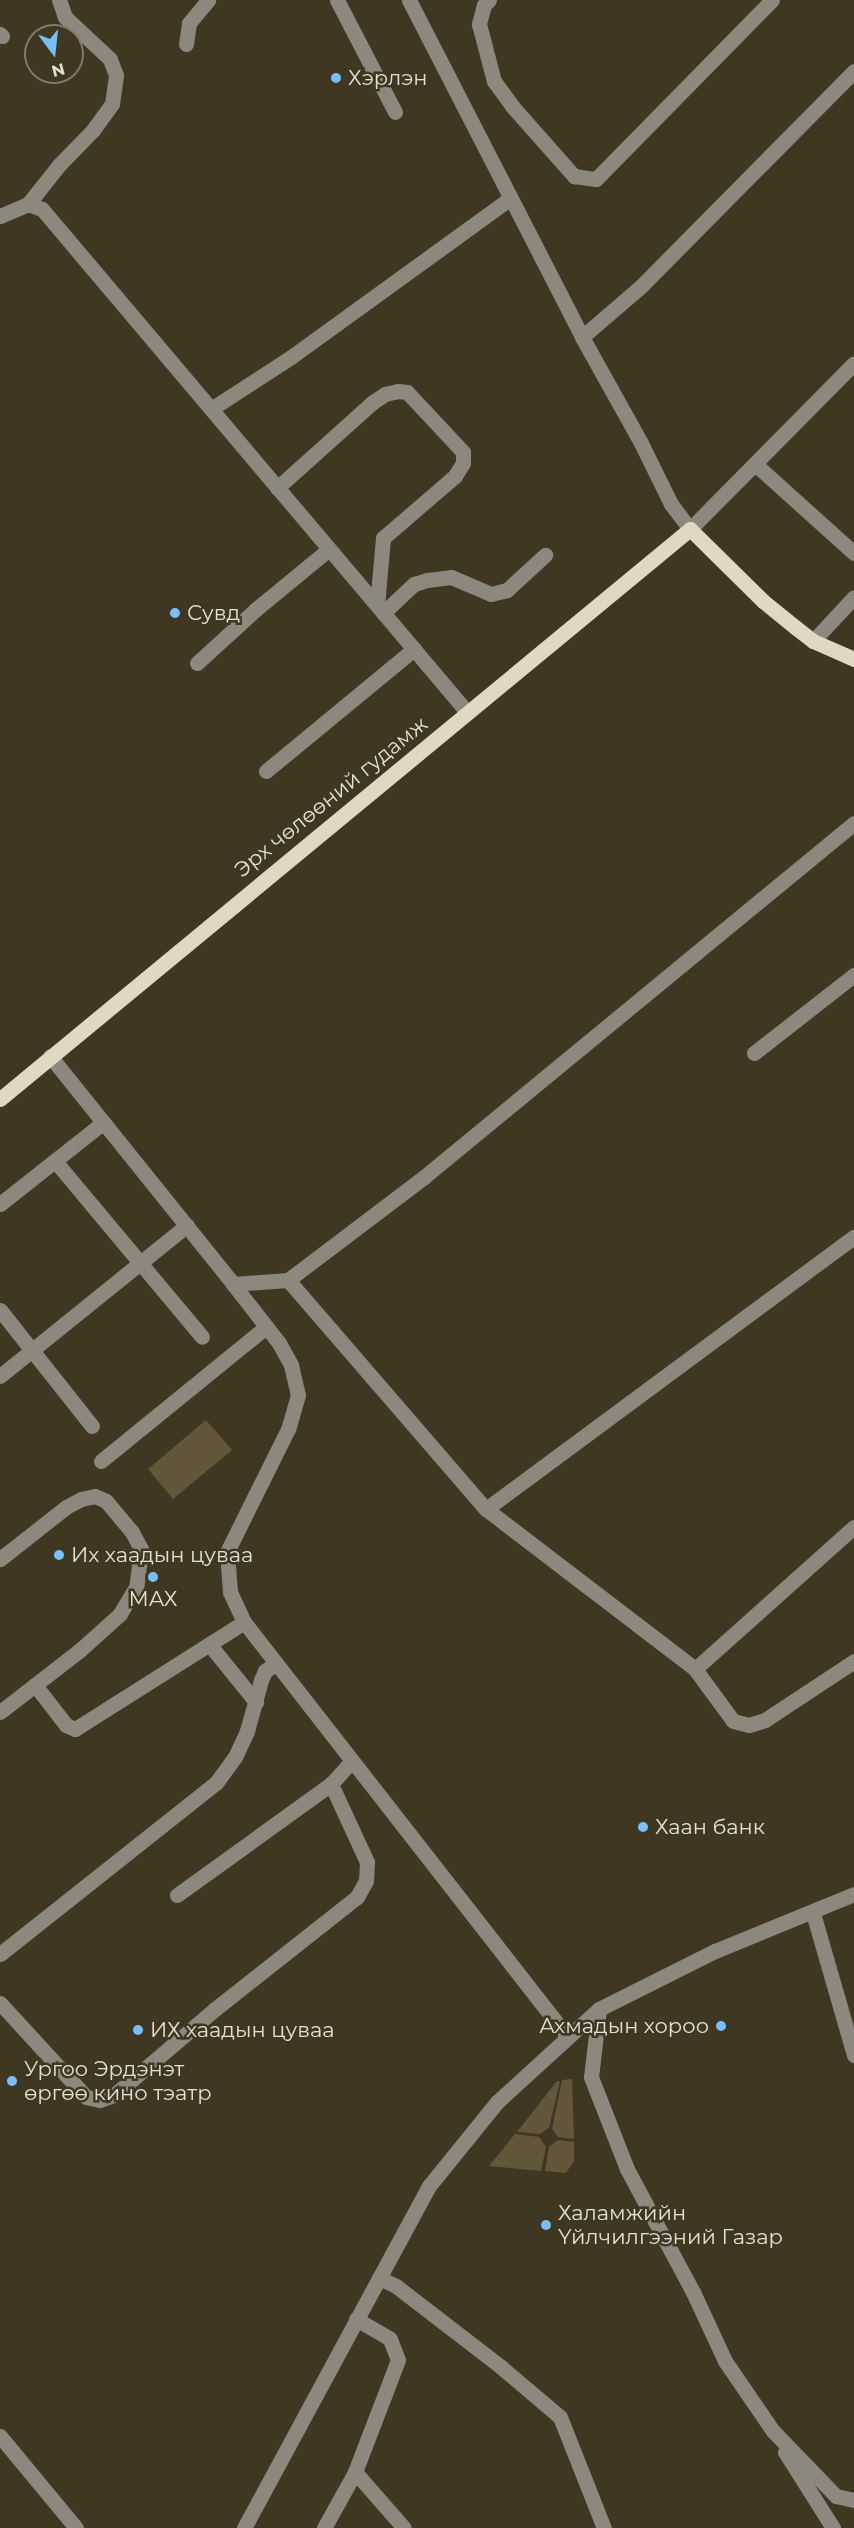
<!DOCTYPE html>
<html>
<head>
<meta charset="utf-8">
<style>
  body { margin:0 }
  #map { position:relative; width:854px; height:2528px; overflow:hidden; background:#3f3722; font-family:Montserrat,sans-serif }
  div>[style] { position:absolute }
  .green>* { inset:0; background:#63573b }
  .minor>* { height:15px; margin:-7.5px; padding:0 7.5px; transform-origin:7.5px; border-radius:7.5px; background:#8c887e }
  .major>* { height:15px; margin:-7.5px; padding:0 7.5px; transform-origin:7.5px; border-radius:7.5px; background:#e1d8c3 }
  .dots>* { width:16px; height:16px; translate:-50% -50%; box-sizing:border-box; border:3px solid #3f3722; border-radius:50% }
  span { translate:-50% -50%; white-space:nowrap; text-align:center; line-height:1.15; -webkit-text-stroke:5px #3f3722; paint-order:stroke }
  .poi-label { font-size:21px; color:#e4dfd3 }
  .left { translate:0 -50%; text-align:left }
  .right { translate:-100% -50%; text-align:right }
  .street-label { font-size:21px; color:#e4dfd3 }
  .north { position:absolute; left:24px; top:24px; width:60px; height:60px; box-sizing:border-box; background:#3f3722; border:2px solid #817a69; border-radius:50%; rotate:165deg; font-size:16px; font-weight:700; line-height:24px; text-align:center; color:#e4dfd3 }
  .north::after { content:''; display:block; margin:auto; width:21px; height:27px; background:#78bff7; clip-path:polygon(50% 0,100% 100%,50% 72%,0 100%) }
</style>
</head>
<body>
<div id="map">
  <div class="green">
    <div style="clip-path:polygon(206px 1420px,232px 1450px,173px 1499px,148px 1469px)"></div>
    <div style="clip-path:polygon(572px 2079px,574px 2139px,558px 2137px,552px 2129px,562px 2080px)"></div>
    <div style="clip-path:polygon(557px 2081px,560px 2081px,549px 2128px,540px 2134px,517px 2132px)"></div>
    <div style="clip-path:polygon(515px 2134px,539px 2137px,546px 2147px,541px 2171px,489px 2166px)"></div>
    <div style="clip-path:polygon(558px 2140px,574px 2142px,574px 2161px,566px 2173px,545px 2171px,549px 2147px)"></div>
  </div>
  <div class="minor">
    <div style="left:337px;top:0;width:126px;rotate:62.6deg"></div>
    <div style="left:409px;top:0;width:379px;rotate:62.8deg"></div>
    <div style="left:489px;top:0;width:7px;rotate:135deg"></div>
    <div style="left:484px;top:5px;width:20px;rotate:105deg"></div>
    <div style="left:479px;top:24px;width:59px;rotate:75.3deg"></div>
    <div style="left:494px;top:81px;width:31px;rotate:54deg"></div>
    <div style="left:512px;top:106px;width:94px;rotate:48.5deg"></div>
    <div style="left:574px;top:176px;width:22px;rotate:8deg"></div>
    <div style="left:596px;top:179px;width:251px;rotate:-45.5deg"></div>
    <div style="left:0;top:34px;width:3px;rotate:45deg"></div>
    <div style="left:186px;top:44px;width:21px;rotate:-82deg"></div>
    <div style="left:189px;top:23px;width:30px;rotate:-50deg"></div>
    <div style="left:854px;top:71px;width:305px;rotate:134.7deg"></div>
    <div style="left:639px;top:288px;width:75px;rotate:139.3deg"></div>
    <div style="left:582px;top:337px;width:121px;rotate:60.9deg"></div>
    <div style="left:641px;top:443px;width:68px;rotate:63.8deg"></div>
    <div style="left:671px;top:504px;width:31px;rotate:53deg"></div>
    <div style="left:690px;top:529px;width:233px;rotate:-45.3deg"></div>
    <div style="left:28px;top:204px;width:50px;rotate:-51.5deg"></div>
    <div style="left:59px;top:165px;width:49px;rotate:-45.8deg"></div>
    <div style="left:93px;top:130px;width:32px;rotate:-54deg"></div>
    <div style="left:112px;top:104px;width:29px;rotate:-82deg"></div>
    <div style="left:116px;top:75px;width:17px;rotate:-111deg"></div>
    <div style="left:110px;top:59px;width:62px;rotate:-137deg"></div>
    <div style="left:65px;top:17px;width:18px;rotate:-109deg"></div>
    <div style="left:0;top:216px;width:30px;rotate:-23deg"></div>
    <div style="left:28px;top:204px;width:15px;rotate:20deg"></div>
    <div style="left:42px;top:209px;width:659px;rotate:49.8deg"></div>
    <div style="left:211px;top:409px;width:95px;rotate:-33deg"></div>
    <div style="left:291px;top:357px;width:271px;rotate:-35.9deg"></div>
    <div style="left:755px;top:464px;width:133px;rotate:42deg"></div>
    <div style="left:277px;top:488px;width:129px;rotate:-41.9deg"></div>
    <div style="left:373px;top:402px;width:14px;rotate:-34deg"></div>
    <div style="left:385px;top:394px;width:13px;rotate:-13deg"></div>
    <div style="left:398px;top:391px;width:9px;rotate:6deg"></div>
    <div style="left:407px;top:392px;width:82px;rotate:47deg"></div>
    <div style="left:463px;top:452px;width:11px;rotate:90deg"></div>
    <div style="left:463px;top:463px;width:15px;rotate:122deg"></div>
    <div style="left:455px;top:476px;width:95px;rotate:139.3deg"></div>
    <div style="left:383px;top:538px;width:67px;rotate:95.1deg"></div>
    <div style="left:383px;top:613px;width:42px;rotate:-43.1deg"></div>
    <div style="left:414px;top:584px;width:14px;rotate:-17deg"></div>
    <div style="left:427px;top:580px;width:24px;rotate:-7deg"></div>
    <div style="left:451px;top:577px;width:43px;rotate:23deg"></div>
    <div style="left:491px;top:594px;width:16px;rotate:-14deg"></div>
    <div style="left:507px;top:590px;width:52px;rotate:-42.6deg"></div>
    <div style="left:813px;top:641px;width:60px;rotate:-47deg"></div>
    <div style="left:197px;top:663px;width:79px;rotate:-42.4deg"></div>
    <div style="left:255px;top:610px;width:96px;rotate:-39.5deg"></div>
    <div style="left:266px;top:771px;width:192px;rotate:-39.5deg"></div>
    <div style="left:754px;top:1053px;width:127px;rotate:-38deg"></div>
    <div style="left:50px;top:1056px;width:292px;rotate:51.2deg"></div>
    <div style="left:233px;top:1284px;width:75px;rotate:52.1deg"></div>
    <div style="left:279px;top:1343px;width:25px;rotate:61deg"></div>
    <div style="left:291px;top:1365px;width:31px;rotate:77deg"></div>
    <div style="left:298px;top:1395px;width:35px;rotate:106deg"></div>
    <div style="left:288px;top:1429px;width:137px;rotate:116.4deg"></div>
    <div style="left:227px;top:1552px;width:40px;rotate:85.7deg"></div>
    <div style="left:230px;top:1592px;width:33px;rotate:65deg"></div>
    <div style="left:244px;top:1622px;width:525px;rotate:52.04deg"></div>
    <div style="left:55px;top:1161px;width:229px;rotate:50.1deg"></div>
    <div style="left:0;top:1204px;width:132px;rotate:-38.3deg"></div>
    <div style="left:288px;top:1280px;width:303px;rotate:49.2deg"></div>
    <div style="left:486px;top:1509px;width:263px;rotate:37.4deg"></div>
    <div style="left:695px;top:1669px;width:64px;rotate:53.8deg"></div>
    <div style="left:733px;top:1721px;width:16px;rotate:14deg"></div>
    <div style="left:749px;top:1725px;width:17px;rotate:-17deg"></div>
    <div style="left:765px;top:1720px;width:107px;rotate:-33.5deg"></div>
    <div style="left:233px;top:1284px;width:55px;rotate:-4.2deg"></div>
    <div style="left:288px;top:1280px;width:171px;rotate:-37.1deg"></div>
    <div style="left:424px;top:1177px;width:557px;rotate:-39.46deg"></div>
    <div style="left:0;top:1310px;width:148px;rotate:51.6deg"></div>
    <div style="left:0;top:1376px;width:240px;rotate:-38.9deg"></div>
    <div style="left:101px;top:1461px;width:213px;rotate:-39.1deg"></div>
    <div style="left:486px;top:1509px;width:458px;rotate:-36.5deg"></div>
    <div style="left:0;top:1559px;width:84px;rotate:-38.2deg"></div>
    <div style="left:66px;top:1507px;width:17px;rotate:-28deg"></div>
    <div style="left:81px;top:1499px;width:14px;rotate:-12deg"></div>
    <div style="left:95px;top:1496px;width:12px;rotate:24deg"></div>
    <div style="left:106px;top:1501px;width:40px;rotate:50deg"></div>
    <div style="left:132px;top:1532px;width:19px;rotate:62deg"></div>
    <div style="left:141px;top:1549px;width:38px;rotate:97deg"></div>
    <div style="left:136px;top:1587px;width:31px;rotate:121deg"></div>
    <div style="left:120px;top:1614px;width:54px;rotate:138deg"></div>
    <div style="left:80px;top:1650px;width:101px;rotate:142.2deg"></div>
    <div style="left:209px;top:1644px;width:75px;rotate:51deg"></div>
    <div style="left:695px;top:1669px;width:213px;rotate:-41.8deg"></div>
    <div style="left:35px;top:1685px;width:51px;rotate:52.2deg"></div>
    <div style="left:66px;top:1725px;width:10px;rotate:24deg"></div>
    <div style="left:75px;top:1729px;width:200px;rotate:-32.3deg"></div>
    <div style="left:177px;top:1895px;width:190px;rotate:-35.8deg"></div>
    <div style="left:813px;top:1913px;width:148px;rotate:73.9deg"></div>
    <div style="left:0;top:1954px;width:275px;rotate:-38.4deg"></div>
    <div style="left:216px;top:1783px;width:32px;rotate:-54deg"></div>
    <div style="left:235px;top:1757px;width:29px;rotate:-65deg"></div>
    <div style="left:247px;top:1731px;width:53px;rotate:-74.6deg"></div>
    <div style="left:261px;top:1680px;width:10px;rotate:-66deg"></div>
    <div style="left:265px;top:1671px;width:12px;rotate:-35deg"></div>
    <div style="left:0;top:2003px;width:127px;rotate:47.5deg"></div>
    <div style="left:86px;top:2097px;width:14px;rotate:12deg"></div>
    <div style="left:100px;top:2100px;width:15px;rotate:-20deg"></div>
    <div style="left:114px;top:2095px;width:133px;rotate:-40.4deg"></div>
    <div style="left:215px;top:2009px;width:181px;rotate:-38.3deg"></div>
    <div style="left:357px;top:1897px;width:18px;rotate:-61deg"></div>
    <div style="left:366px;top:1881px;width:19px;rotate:-87deg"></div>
    <div style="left:367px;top:1862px;width:86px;rotate:-114.8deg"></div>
    <div style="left:331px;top:1784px;width:30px;rotate:-48deg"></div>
    <div style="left:599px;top:2009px;width:68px;rotate:96.7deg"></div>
    <div style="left:591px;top:2077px;width:99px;rotate:68.6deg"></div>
    <div style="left:627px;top:2169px;width:140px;rotate:61.8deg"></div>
    <div style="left:693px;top:2292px;width:76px;rotate:65.1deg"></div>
    <div style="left:725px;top:2361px;width:85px;rotate:55.6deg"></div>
    <div style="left:773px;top:2431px;width:91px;rotate:45.9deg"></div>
    <div style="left:836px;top:2496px;width:18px;rotate:13deg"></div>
    <div style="left:379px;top:2278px;width:19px;rotate:25deg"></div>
    <div style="left:396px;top:2286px;width:133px;rotate:37.6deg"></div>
    <div style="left:501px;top:2367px;width:77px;rotate:40.3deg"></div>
    <div style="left:560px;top:2417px;width:119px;rotate:68.4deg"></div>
    <div style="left:356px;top:2319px;width:39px;rotate:30deg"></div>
    <div style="left:390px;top:2339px;width:22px;rotate:69deg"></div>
    <div style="left:398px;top:2360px;width:120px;rotate:111deg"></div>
    <div style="left:355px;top:2472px;width:74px;rotate:48.8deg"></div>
    <div style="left:0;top:2436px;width:119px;rotate:50.4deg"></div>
    <div style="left:785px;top:2452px;width:90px;rotate:57.7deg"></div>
    <div style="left:244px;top:2528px;width:389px;rotate:-61.6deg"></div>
    <div style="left:429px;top:2186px;width:108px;rotate:-51deg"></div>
    <div style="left:497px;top:2102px;width:138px;rotate:-42.4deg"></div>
    <div style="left:599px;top:2009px;width:130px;rotate:-26.6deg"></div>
    <div style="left:715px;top:1951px;width:150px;rotate:-22.3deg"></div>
    <div style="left:324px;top:2528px;width:64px;rotate:-61deg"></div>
  </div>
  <div class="major">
    <div style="left:0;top:1099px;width:895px;rotate:-39.56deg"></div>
    <div style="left:690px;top:529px;width:103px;rotate:44.6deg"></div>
    <div style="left:763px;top:601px;width:41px;rotate:39.1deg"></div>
    <div style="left:795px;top:627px;width:23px;rotate:38deg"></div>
    <div style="left:813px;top:641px;width:45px;rotate:23.7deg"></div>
  </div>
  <div class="dots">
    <div style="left:336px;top:78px;background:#78bff7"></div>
    <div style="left:175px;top:613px;background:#78bff7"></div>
    <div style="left:59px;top:1555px;background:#78bff7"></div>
    <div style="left:153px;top:1577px;background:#78bff7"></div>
    <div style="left:643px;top:1827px;background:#78bff7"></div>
    <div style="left:721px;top:2026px;background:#78bff7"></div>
    <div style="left:138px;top:2030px;background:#78bff7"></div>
    <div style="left:12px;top:2081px;background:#78bff7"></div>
    <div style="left:546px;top:2225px;background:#78bff7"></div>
  </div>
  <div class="poi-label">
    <span class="left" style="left:348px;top:78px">Хэрлэн</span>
    <span class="left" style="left:187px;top:613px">Сувд</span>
    <span class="left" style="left:71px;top:1555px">Их хаадын цуваа</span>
    <span style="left:153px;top:1599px">МАХ</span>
    <span class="left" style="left:655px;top:1827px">Хаан банк</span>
    <span class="right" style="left:709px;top:2026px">Ахмадын хороо</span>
    <span class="left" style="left:150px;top:2030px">ИХ хаадын цуваа</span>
    <span class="left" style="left:24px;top:2081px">Ургоо Эрдэнэт<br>өргөө кино тэатр</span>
    <span class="left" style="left:558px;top:2225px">Халамжийн<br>Үйлчилгээний Газар</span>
  </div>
  <div class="street-label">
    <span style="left:331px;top:797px;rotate:-39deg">Эрх чөлөөний гудамж</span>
  </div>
  <div class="north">N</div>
</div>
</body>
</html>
